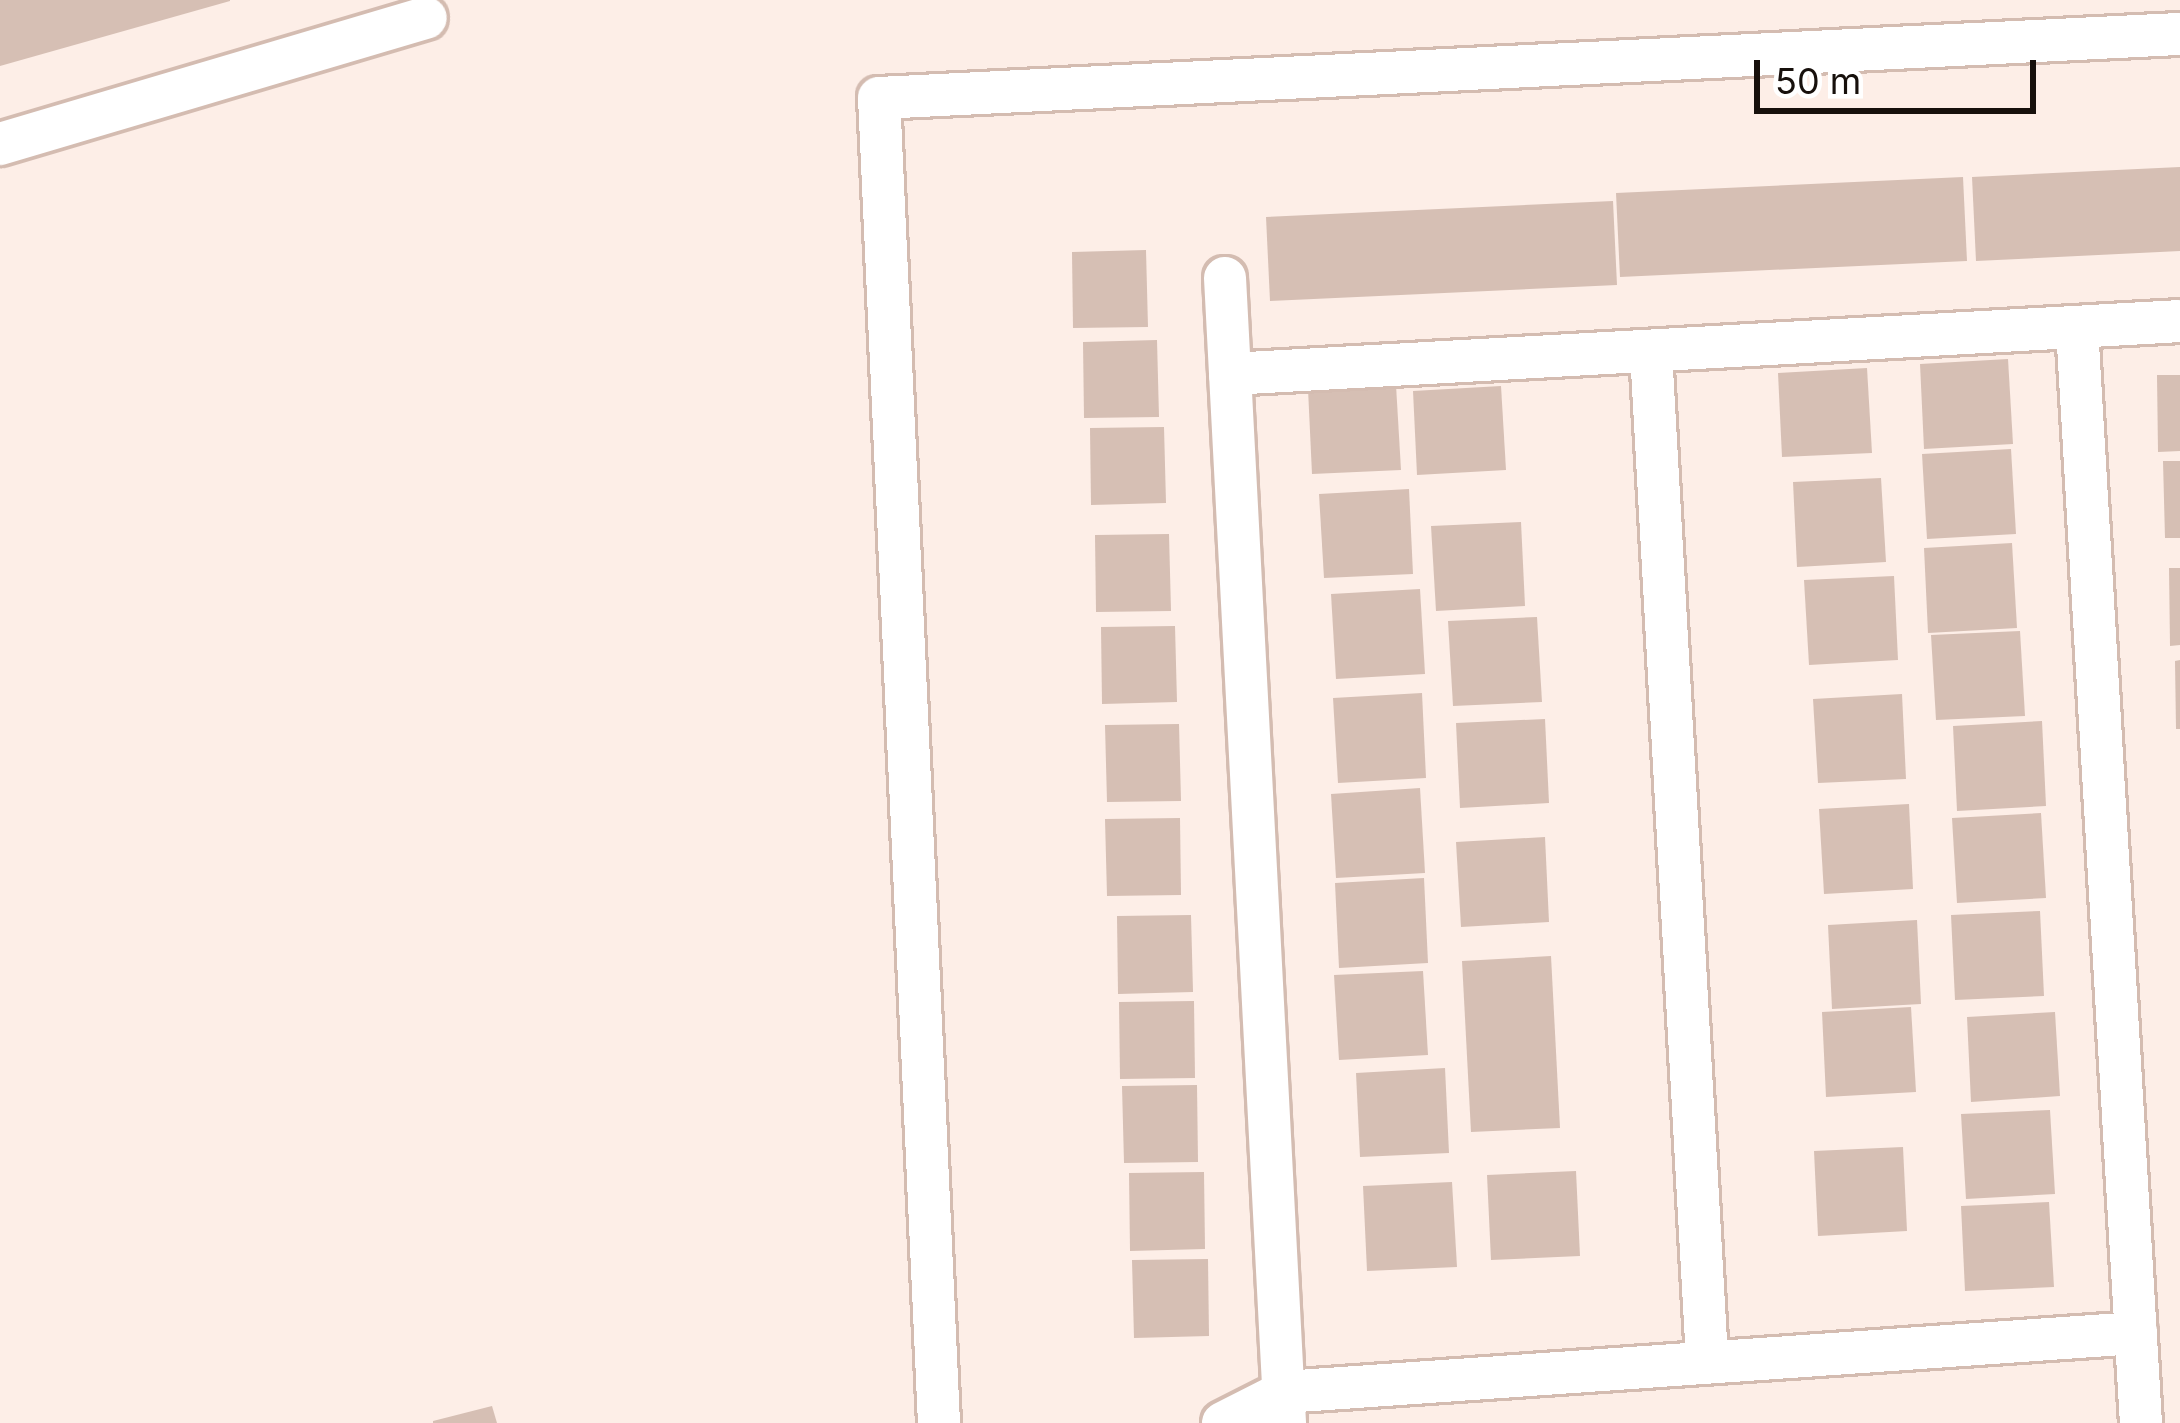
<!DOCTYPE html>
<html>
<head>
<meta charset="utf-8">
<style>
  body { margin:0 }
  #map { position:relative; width:2180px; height:1423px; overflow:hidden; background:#fdeee7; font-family:Inter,sans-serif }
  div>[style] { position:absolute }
  .building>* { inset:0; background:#d6bfb4 }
  .roads { filter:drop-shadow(3px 0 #d4bcb1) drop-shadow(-3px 0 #d4bcb1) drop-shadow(0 3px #d4bcb1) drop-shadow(0 -3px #d4bcb1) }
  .minor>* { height:42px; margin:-21px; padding:0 21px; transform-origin:21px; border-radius:21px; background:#fff }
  span { translate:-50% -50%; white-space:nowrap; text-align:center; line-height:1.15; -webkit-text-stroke:9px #fff; paint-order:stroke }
  .scale { position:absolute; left:1754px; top:60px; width:282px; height:54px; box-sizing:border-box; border:6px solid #17100c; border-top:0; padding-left:15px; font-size:36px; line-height:42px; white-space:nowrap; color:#17100c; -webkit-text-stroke:9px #fff; paint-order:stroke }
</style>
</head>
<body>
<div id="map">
  <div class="building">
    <div style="clip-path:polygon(0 0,230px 0,230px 1px,0 66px)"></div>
    <div style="clip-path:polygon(2180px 167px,2180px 251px,1976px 261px,1972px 177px)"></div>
    <div style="clip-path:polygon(1963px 177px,1967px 261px,1620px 277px,1616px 193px)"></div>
    <div style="clip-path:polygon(1613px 201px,1617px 285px,1270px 301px,1266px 217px)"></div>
    <div style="clip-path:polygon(1146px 250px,1148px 327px,1073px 328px,1072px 252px)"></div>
    <div style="clip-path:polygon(1157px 340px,1159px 417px,1084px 418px,1083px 342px)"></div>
    <div style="clip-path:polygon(2008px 359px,2013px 444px,1924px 449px,1920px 364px)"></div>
    <div style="clip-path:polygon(1867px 368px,1872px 453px,1782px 457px,1778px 373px)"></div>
    <div style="clip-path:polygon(2157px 375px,2180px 375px,2180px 451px,2158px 452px)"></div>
    <div style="clip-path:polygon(1396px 385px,1401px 470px,1312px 474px,1308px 389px)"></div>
    <div style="clip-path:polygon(1501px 386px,1506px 470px,1417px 475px,1413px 391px)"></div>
    <div style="clip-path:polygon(1164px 427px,1166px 503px,1091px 505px,1090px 428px)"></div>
    <div style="clip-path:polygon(2011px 449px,2016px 534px,1927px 539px,1922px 454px)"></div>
    <div style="clip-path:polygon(2163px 461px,2180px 461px,2180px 538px,2165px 538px)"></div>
    <div style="clip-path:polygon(1881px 478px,1886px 562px,1797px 567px,1793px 482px)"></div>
    <div style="clip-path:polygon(1409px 489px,1413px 574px,1324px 578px,1319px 494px)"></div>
    <div style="clip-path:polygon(1521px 522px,1525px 606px,1436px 611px,1431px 526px)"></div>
    <div style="clip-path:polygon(1169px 534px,1171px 611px,1096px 612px,1095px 535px)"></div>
    <div style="clip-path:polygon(2012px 543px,2017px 628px,1928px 633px,1924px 548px)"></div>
    <div style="clip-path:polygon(2169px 568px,2180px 568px,2180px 645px,2170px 646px)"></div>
    <div style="clip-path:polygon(1894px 576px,1898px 660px,1809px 665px,1804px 580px)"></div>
    <div style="clip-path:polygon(1420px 589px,1425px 674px,1336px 679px,1331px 594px)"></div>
    <div style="clip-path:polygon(1537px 617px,1542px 702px,1453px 706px,1448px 621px)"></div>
    <div style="clip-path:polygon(1175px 626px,1177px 702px,1102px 704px,1101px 627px)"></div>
    <div style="clip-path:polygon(2020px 631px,2025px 716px,1936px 720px,1931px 635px)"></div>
    <div style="clip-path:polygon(2180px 660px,2180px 729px,2176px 729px,2175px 661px)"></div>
    <div style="clip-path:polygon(1422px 693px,1426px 778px,1338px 783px,1333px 698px)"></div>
    <div style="clip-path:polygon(1902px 694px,1906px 779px,1818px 783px,1813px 699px)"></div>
    <div style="clip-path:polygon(1545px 719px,1549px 803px,1460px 808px,1456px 723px)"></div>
    <div style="clip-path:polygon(2042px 721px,2046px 806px,1957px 811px,1953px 726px)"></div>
    <div style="clip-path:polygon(1179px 724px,1181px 801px,1107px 802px,1105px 725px)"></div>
    <div style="clip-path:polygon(1420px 788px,1425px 873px,1336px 878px,1331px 794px)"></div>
    <div style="clip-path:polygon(1909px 804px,1913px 889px,1824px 894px,1819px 809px)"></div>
    <div style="clip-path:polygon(2041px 813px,2046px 898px,1957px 903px,1952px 818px)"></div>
    <div style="clip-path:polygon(1180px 818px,1181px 895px,1107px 896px,1105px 819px)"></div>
    <div style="clip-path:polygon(1545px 837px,1549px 922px,1461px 927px,1456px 842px)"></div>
    <div style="clip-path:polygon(1424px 878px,1428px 963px,1339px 968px,1335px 883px)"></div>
    <div style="clip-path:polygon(2040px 911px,2044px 996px,1955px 1000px,1951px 915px)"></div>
    <div style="clip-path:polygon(1191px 915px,1193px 992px,1118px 994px,1117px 916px)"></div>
    <div style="clip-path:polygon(1917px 920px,1921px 1004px,1832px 1009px,1828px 925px)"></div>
    <div style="clip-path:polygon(1551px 956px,1560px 1128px,1471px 1132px,1462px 961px)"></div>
    <div style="clip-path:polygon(1423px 971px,1428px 1055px,1339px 1060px,1334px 975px)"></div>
    <div style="clip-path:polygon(1194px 1001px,1195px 1078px,1120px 1079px,1119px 1002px)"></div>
    <div style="clip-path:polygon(1911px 1007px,1916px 1092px,1826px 1097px,1822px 1012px)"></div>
    <div style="clip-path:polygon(2055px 1012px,2060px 1096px,1971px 1102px,1967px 1017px)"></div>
    <div style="clip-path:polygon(1445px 1068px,1449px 1153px,1360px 1157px,1356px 1073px)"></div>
    <div style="clip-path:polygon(1197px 1085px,1198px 1162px,1124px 1163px,1122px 1086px)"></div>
    <div style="clip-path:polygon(2050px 1110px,2055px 1194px,1966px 1199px,1961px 1114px)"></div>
    <div style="clip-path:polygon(1903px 1147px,1907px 1231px,1818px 1236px,1814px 1151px)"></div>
    <div style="clip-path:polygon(1576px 1171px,1580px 1256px,1491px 1260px,1487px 1175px)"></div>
    <div style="clip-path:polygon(1204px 1172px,1205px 1249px,1130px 1251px,1129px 1173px)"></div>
    <div style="clip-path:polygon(1452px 1182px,1457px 1267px,1367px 1271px,1363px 1186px)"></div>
    <div style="clip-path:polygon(2049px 1202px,2054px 1287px,1965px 1291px,1961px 1206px)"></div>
    <div style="clip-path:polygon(1208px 1259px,1209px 1336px,1134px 1338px,1132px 1260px)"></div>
    <div style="clip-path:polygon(492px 1406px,497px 1423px,433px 1423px,433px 1421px)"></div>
  </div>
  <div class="roads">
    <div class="minor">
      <div style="left:0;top:144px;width:444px;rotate:-16.5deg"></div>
      <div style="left:1225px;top:278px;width:1147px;rotate:87deg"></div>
      <div style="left:2077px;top:327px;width:1098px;rotate:86.66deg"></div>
      <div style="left:1651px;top:351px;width:1010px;rotate:86.82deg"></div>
      <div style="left:1230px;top:374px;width:951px;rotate:-3.19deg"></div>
      <div style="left:939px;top:1423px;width:1326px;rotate:-92.59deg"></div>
      <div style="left:879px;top:98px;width:1303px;rotate:-2.82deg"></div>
      <div style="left:1223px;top:1423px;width:68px;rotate:-26.9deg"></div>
      <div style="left:1284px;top:1392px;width:854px;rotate:-3.96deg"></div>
    </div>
  </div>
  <div class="scale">50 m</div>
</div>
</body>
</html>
